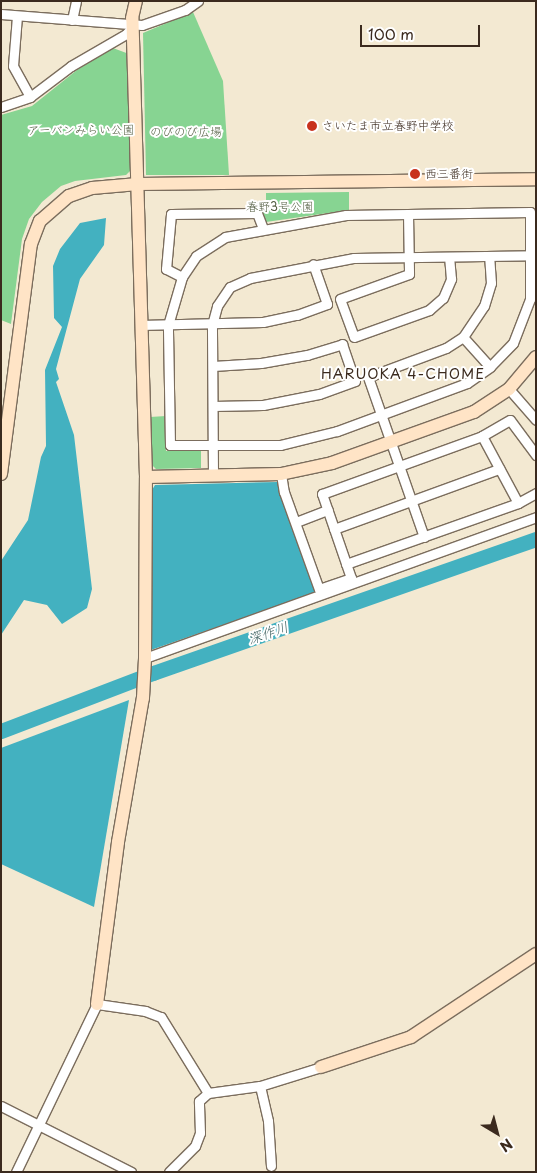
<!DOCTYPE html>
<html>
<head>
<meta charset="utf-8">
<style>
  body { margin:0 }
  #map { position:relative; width:537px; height:1173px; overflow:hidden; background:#f3e9d2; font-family:"Playpen Sans","Klee One",sans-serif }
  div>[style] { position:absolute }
  .green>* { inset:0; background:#87d492 }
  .water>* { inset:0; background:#43b1c0 }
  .river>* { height:15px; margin:-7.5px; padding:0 7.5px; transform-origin:7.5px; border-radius:7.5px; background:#43b1c0 }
  .roads { filter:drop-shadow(1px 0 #7b6d5d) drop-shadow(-1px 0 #7b6d5d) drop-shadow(0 1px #7b6d5d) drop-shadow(0 -1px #7b6d5d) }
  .street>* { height:9px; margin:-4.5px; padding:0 4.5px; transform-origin:4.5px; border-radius:4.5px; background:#fff }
  .secondary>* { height:12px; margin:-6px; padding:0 6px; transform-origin:6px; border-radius:6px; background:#ffe4c6 }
  .dots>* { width:14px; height:14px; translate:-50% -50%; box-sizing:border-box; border:2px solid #fff; border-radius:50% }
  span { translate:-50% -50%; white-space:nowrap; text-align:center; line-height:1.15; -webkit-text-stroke:4px #fff; paint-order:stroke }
  .poi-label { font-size:12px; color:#3b2a1e }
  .left { translate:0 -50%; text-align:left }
  .park-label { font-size:12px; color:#525d41 }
  .neighbourhood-label { font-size:14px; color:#3b2a1e; letter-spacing:1px }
  .water-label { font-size:14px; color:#3e605f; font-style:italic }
  .frame { position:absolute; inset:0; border:2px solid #3b2a1e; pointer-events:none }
  .north { position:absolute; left:472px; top:1108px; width:50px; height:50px; -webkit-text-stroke:4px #fff; paint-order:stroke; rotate:143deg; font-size:14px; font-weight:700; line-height:20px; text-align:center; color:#3b2a1e }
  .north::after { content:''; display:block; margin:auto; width:18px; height:22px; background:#3b2a1e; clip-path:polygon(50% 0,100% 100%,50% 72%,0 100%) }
  .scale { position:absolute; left:360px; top:25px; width:120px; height:22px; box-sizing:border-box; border:2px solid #3b2a1e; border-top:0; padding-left:6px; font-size:15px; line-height:18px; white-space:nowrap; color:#3b2a1e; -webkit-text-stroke:4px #fff; paint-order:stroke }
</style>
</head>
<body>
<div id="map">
  <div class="green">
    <div style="clip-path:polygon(193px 12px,223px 81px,229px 175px,146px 175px,143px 33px)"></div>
    <div style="clip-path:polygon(113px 48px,129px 54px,131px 170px,126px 175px,75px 181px,61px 186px,42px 202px,29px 219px,22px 239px,11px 324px,1px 320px,1px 115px,32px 106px,77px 70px)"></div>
    <div style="clip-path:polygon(349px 192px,349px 210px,266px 222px,262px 210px,266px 208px,266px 193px)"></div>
    <div style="clip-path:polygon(166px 416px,166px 451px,201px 451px,201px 468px,156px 469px,150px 463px,150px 417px)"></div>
  </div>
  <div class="water">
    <div style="clip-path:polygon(106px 218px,104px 245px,80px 279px,56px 369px,59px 379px,56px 382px,74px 435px,92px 589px,87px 608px,62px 624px,47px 605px,24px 600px,1px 635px,1px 561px,28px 520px,41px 457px,46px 446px,45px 370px,62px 327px,54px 318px,53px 266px,60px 249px,80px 223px)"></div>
    <div style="clip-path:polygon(278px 482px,317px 592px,151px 650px,152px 490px,155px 485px)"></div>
    <div style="clip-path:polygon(129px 700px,94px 907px,1px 864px,1px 748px)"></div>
  </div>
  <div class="river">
    <div style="left:1px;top:731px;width:163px;rotate:-20.9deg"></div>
    <div style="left:153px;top:673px;width:406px;rotate:-19.3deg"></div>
  </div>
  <div class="roads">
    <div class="street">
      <div style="left:1px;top:14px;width:141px;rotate:4.5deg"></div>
      <div style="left:142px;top:25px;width:46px;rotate:-19.2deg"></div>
      <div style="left:185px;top:10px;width:16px;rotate:-35deg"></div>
      <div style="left:17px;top:16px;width:50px;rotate:94.6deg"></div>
      <div style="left:13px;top:66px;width:35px;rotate:61deg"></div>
      <div style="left:72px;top:20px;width:19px;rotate:-78deg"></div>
      <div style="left:1px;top:107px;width:31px;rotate:-19deg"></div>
      <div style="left:30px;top:97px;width:51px;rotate:-37.1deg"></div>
      <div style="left:71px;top:66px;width:64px;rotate:-30.2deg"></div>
      <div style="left:126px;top:34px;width:12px;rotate:-48deg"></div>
      <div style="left:530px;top:212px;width:87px;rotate:90deg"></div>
      <div style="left:530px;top:299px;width:47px;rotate:111.1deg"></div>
      <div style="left:513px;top:343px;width:33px;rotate:134deg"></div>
      <div style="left:490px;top:367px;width:28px;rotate:145deg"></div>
      <div style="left:467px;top:383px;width:139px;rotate:159.7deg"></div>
      <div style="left:337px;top:431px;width:59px;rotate:166.2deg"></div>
      <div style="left:280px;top:445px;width:110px;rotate:180deg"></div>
      <div style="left:170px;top:445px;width:120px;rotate:-91deg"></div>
      <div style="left:168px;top:325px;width:50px;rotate:-73.7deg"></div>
      <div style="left:182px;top:277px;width:25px;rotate:-56deg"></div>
      <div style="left:196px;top:256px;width:35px;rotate:-33deg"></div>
      <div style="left:225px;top:237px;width:123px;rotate:-10.3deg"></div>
      <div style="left:346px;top:215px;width:184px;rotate:-0.9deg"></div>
      <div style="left:408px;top:214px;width:60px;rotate:89deg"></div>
      <div style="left:409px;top:274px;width:73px;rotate:160.1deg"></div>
      <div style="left:340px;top:299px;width:40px;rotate:69.8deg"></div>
      <div style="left:354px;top:337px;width:80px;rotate:-19.8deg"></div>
      <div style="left:429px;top:310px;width:18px;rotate:-41deg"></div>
      <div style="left:443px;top:298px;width:21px;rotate:-67deg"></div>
      <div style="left:451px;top:279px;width:21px;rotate:-95deg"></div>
      <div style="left:182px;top:277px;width:18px;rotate:-153deg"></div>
      <div style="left:166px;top:269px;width:55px;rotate:-84.8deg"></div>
      <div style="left:171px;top:214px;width:86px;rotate:-0.7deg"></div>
      <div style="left:257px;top:213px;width:17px;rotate:69deg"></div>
      <div style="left:140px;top:325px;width:123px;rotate:-1.4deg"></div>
      <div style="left:263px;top:322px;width:35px;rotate:-12deg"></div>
      <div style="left:297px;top:315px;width:32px;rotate:-20deg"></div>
      <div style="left:327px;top:304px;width:42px;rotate:-109.3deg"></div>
      <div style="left:463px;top:337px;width:40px;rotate:48deg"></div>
      <div style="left:213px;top:366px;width:48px;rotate:-3.6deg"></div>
      <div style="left:261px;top:363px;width:47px;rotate:-9.9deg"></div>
      <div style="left:307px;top:355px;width:37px;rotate:-17deg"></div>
      <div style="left:342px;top:344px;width:39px;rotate:71deg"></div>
      <div style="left:355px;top:381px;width:38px;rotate:160deg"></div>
      <div style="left:319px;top:394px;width:57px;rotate:168.9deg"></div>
      <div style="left:263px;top:405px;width:50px;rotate:178.9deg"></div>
      <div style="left:509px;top:389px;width:41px;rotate:48.9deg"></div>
      <div style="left:482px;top:436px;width:76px;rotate:61.8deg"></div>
      <div style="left:281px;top:474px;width:18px;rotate:81deg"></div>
      <div style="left:284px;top:492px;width:103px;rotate:70.2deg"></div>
      <div style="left:319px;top:589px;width:34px;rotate:-19deg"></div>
      <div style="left:351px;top:578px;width:89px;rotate:-109deg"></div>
      <div style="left:322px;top:494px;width:170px;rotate:-19.9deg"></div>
      <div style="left:482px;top:436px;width:32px;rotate:-30deg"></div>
      <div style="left:510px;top:420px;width:44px;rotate:53.4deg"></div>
      <div style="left:213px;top:475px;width:150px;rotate:-90.4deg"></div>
      <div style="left:212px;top:325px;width:20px;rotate:-75deg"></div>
      <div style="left:217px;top:306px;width:23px;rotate:-56deg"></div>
      <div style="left:230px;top:287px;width:22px;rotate:-24deg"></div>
      <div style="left:250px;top:278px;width:106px;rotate:-10.9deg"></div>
      <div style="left:354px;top:258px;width:181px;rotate:-0.9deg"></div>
      <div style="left:296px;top:522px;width:34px;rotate:-21deg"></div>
      <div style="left:334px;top:529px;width:176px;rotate:-20deg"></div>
      <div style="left:424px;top:537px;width:170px;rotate:-109.3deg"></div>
      <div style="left:368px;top:377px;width:83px;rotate:-20.4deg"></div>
      <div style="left:446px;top:348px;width:20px;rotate:-33deg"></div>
      <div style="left:463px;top:337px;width:37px;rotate:-56deg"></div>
      <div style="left:484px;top:306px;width:24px;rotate:-73deg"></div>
      <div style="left:491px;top:283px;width:27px;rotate:-94deg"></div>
      <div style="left:346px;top:564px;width:182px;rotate:-19.5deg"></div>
      <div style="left:518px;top:503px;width:21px;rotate:-29deg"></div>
      <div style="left:145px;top:658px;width:416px;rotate:-19.8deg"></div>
      <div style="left:260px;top:1086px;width:36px;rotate:77deg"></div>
      <div style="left:268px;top:1121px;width:45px;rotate:86.2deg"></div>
      <div style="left:1px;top:1106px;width:146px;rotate:26.9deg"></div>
      <div style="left:16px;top:1172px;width:187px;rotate:-64.3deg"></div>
      <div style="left:97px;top:1004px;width:49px;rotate:8.3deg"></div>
      <div style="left:145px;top:1011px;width:17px;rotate:21deg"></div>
      <div style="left:161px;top:1017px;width:89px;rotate:58.3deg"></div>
      <div style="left:169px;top:1172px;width:37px;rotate:-45deg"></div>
      <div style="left:195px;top:1146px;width:14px;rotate:-69deg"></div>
      <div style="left:200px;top:1133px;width:32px;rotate:-92deg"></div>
      <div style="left:199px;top:1101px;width:12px;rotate:-42deg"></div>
      <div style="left:208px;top:1093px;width:52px;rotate:-7.7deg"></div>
      <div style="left:260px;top:1086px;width:64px;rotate:-17.3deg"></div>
    </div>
    <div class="secondary">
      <div style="left:1px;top:474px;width:232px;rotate:-82.6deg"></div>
      <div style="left:31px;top:244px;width:25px;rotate:-69deg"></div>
      <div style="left:40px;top:221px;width:38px;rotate:-41deg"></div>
      <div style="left:69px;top:196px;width:24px;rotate:-19deg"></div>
      <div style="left:92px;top:188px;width:46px;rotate:-5deg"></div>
      <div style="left:138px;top:184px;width:398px;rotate:-0.7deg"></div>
      <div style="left:146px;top:477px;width:135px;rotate:-1.3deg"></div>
      <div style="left:281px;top:474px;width:52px;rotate:-12.2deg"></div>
      <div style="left:332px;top:463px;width:151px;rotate:-19.8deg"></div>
      <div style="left:474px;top:412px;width:42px;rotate:-33.3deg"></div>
      <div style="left:509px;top:389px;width:42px;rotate:-49.8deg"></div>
      <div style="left:97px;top:1004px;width:163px;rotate:-82.6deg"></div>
      <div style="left:118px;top:842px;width:146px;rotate:-80.2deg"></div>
      <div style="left:143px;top:698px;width:40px;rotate:-87.1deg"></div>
      <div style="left:145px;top:658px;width:181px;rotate:-89.7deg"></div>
      <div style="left:146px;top:477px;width:459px;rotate:-91.7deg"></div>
      <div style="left:132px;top:18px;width:17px;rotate:-77deg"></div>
      <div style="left:321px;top:1067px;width:95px;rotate:-18.4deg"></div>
      <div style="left:411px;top:1037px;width:150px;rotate:-33.6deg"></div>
    </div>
  </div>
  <div class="dots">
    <div style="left:312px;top:126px;background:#c8321e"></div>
    <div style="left:415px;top:174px;background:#c8321e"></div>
  </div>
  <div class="poi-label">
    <span class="left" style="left:322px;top:126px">さいたま市立春野中学校</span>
    <span class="left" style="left:425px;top:174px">西三番街</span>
  </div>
  <div class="park-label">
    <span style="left:81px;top:130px">アーバンみらい公園</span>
    <span style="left:186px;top:132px">のびのび広場</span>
    <span style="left:280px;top:207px">春野3号公園</span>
  </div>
  <div class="neighbourhood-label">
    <span style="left:403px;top:374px">HARUOKA 4-CHOME</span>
  </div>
  <div class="water-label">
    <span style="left:268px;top:633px;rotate:-19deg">深作川</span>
  </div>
  <div class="frame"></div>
  <div class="north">N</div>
  <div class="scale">100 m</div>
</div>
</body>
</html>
